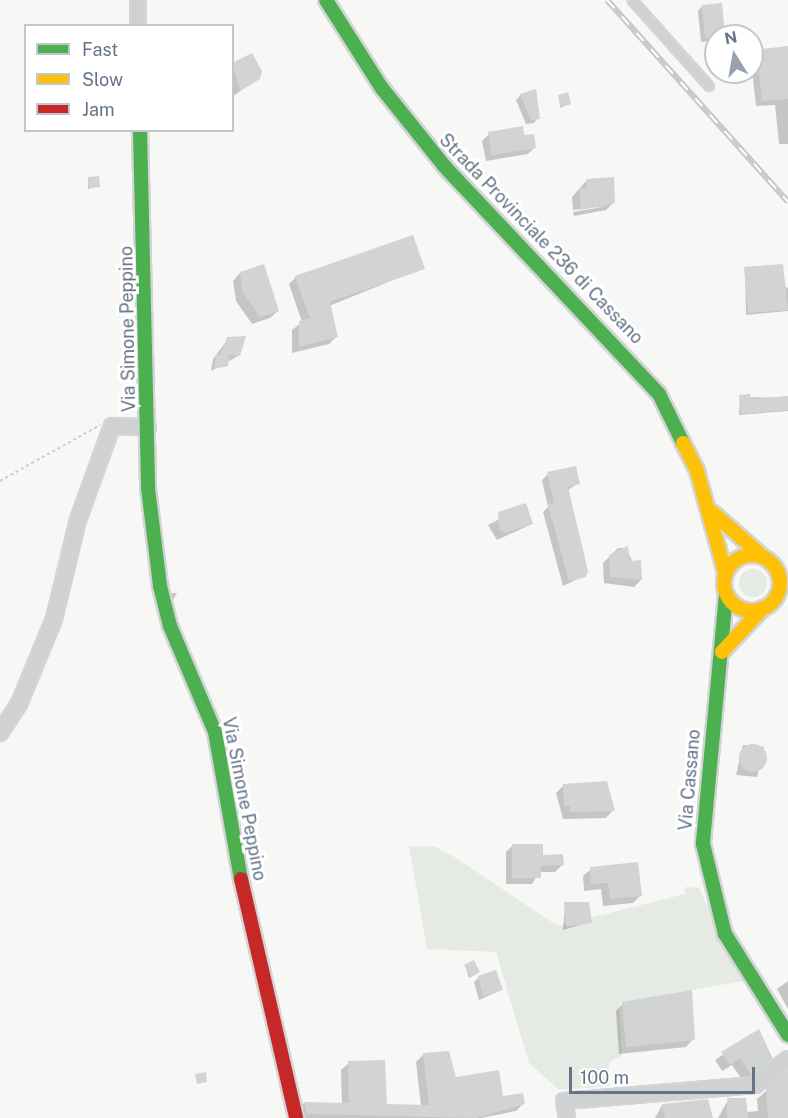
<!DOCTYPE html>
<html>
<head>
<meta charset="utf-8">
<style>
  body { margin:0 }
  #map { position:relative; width:788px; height:1118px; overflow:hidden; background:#f7f7f6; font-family:"Public Sans",sans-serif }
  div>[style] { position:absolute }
  .green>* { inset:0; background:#e6eae4 }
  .round { border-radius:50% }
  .shadow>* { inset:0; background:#0003 }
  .building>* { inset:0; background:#d2d3d3 }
  .path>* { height:2px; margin-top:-1px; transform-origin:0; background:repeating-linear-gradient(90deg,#cececf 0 3px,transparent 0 6px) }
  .roads { filter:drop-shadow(2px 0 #d2d4d5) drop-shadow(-2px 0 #d2d4d5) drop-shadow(0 2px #d2d4d5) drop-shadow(0 -2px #d2d4d5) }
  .lane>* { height:7px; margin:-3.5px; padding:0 3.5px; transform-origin:3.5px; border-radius:3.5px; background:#d0d1d2 }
  .street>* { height:14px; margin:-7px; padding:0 7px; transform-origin:7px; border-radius:7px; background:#d0d1d2 }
  .fast>* { height:14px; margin:-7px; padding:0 7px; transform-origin:7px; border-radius:7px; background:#4caf50 }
  .slow>* { height:14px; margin:-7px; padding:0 7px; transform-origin:7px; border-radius:7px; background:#ffc107 }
  .slow>.ring { margin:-7px; padding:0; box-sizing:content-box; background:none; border:14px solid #ffc107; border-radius:50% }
  .jam>* { height:14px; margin:-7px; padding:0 7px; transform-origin:7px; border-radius:7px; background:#c62828 }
  .rail>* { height:6px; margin-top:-3px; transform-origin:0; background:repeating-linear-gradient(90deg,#fff 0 11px,#c6c7c8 0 22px); box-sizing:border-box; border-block:2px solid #c6c7c8 }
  span { translate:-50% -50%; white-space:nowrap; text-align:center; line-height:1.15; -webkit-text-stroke:6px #fff; paint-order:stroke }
  .street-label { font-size:18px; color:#657487 }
  .legend { position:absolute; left:24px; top:24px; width:210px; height:108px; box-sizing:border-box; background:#fff; border:2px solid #c1c7cf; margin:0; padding:8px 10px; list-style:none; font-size:18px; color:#657487 }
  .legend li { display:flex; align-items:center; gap:12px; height:30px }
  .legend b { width:30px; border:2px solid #c1c7cf }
  .north { position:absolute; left:704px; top:24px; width:60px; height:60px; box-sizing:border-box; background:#fff; border:2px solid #c1c7cf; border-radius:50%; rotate:349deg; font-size:16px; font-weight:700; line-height:24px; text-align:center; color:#657487 }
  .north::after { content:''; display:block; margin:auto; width:21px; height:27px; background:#98a2ae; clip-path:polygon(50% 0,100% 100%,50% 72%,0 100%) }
  .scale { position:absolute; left:569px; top:1067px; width:186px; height:27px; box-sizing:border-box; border:3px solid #657487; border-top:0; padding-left:8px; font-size:18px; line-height:21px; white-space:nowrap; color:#657487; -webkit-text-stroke:4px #fff; paint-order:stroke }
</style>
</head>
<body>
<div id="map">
  <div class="green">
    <div class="round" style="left:739px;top:569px;width:28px;height:28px"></div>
    <div style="clip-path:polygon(409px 846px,435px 847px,453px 856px,558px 926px,685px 894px,685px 887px,699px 888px,743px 981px,619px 1003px,622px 1056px,609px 1062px,609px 1086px,559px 1090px,529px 1063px,496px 952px,427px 949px)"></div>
  </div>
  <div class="shadow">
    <div style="clip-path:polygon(702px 6px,724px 35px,716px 40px,701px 42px,698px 11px)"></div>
    <div style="clip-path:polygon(788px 47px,788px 144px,779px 144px,775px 105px,756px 106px,753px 78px,743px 79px,742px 72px,752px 72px)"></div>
    <div style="clip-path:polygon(251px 55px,259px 78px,232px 97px,232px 65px)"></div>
    <div style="clip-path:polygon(521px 95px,538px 118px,534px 123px,526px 124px,516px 100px)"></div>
    <div style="clip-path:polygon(559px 96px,570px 104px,560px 108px)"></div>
    <div style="clip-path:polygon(489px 134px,535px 147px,528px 154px,486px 161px,482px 141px)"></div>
    <div style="clip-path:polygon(88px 179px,99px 186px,88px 189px)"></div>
    <div style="clip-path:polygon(587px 180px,614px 202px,606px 210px,574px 216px,573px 212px,608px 206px,573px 210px,572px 197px)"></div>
    <div style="clip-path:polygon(423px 268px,329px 306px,336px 337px,329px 344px,292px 353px,292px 330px,302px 322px,289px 284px,296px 277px)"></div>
    <div style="clip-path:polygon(745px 268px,788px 288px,788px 311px,746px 315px)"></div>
    <div style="clip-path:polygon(240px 273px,278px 311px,270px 318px,252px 324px,236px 301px,233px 281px)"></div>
    <div style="clip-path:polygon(228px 339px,238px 356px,211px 371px,213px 359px)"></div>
    <div style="clip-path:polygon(740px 397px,788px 398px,788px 411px,739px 415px)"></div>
    <div style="clip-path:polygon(548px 474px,578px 483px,568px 490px,584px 576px,563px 586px,543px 512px,548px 507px,542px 480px)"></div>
    <div style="clip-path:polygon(526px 505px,532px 524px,497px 540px,488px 525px)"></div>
    <div style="clip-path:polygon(618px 548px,626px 548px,641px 580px,634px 587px,604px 583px,603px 563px)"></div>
    <div style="clip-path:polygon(171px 593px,177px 593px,173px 600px)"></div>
    <div style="clip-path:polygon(743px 745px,764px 747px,757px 777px,736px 775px)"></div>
    <div style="clip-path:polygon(563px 786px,613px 810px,606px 818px,563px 819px,556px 793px)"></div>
    <div style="clip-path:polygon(513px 845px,542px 857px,562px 865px,555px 872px,539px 872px,532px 884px,506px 884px,506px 852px)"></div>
    <div style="clip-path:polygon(591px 869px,640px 896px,633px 903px,603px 906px,601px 889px,584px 891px,583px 876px)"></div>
    <div style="clip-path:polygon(565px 904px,590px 922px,563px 930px)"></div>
    <div style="clip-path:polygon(465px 966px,477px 974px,469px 978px)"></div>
    <div style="clip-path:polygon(479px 977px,501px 990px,479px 1000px,474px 982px)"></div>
    <div style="clip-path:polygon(788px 981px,788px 1009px,777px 989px)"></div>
    <div style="clip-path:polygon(623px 1003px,693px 1039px,686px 1047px,619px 1054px,616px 1011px)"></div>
    <div style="clip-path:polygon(758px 1031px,764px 1066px,744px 1082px,732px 1065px,722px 1071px,715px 1060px)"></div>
    <div style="clip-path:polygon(423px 1055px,455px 1078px,523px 1104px,516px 1111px,481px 1118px,299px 1118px,297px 1110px,304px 1103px,342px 1104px,341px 1070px,349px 1063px,386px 1106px,421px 1106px,416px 1062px)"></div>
    <div style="clip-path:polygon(788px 1072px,786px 1118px,718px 1118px,728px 1100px,746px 1112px,758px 1111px,757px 1099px)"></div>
    <div style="clip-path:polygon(662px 1105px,682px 1118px,655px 1118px)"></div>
  </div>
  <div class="building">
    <div style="clip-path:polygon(722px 3px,725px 35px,705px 38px,702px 5px)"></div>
    <div style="clip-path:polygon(788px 46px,788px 99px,762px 101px,759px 73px,752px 74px,752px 50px)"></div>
    <div style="clip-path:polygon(252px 53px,262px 71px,260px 79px,240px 91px,232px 63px)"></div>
    <div style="clip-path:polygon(536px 89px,540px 119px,531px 120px,520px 94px)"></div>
    <div style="clip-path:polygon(568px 92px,571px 104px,561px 107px,558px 95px)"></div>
    <div style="clip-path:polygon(523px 126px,524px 135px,534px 134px,536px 148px,492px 155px,488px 132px)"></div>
    <div style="clip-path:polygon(99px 176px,100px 187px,89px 188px,88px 177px)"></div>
    <div style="clip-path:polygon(614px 177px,615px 203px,581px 210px,579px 188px,587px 188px,586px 179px)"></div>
    <div style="clip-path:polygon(413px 235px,425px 269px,330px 302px,338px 337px,299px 347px,299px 321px,310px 318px,295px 276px)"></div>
    <div style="clip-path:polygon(264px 264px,279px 311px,260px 317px,243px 293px,240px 272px)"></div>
    <div style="clip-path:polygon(783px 264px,788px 310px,748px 313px,744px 267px)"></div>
    <div style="clip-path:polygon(246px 336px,240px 356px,221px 354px,227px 337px)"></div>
    <div style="clip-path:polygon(216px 354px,229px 355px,228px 366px,214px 369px)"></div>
    <div style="clip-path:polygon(750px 394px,751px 399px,788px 396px,788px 410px,741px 414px,739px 395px)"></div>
    <div style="clip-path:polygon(576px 466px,580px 484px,568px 487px,588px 571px,586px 577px,569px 581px,548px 505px,554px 503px,547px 472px)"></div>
    <div style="clip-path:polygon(526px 503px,533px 524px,505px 533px,499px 529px,498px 512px)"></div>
    <div style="clip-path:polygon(628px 546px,630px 561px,641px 560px,642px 580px,610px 577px,609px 555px)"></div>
    <div class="round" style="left:739px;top:744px;width:28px;height:28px"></div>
    <div style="clip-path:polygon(607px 781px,615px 811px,570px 812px,570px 806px,564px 806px,563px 784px)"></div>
    <div style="clip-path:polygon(512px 844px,543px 844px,543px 855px,563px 854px,564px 865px,541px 866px,541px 878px,512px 878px)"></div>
    <div style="clip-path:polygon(638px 862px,642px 896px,610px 899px,608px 883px,591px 884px,590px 867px)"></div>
    <div style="clip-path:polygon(564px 902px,589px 902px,592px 923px,566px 927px)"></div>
    <div style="clip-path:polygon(474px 960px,480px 972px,471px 977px,464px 965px)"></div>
    <div style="clip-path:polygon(496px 970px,503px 990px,483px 996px,478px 976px)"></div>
    <div style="clip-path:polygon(692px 990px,695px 1040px,626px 1047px,622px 1002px)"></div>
    <div style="clip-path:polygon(759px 1029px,773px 1059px,752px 1076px,740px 1058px,730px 1065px,721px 1052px)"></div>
    <div style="clip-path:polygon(449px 1051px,456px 1077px,499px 1070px,503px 1096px,523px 1093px,525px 1104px,476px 1118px,307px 1114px,304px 1102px,349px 1103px,348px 1061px,385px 1060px,387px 1104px,429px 1105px,423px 1053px)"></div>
    <div style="clip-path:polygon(788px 1070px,788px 1118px,768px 1118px,766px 1087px)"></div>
    <div style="clip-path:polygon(206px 1072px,207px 1082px,197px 1084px,195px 1074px)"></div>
    <div style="clip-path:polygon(727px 1098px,746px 1098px,748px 1118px,727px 1118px)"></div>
    <div style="clip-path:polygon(708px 1099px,713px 1118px,665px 1118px,662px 1104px)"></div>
  </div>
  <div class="path">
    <div style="left:0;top:481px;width:115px;rotate:-29.2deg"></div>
  </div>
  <div class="roads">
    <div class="lane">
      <div style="left:632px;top:0;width:115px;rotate:48.2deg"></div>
    </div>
    <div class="street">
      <div style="left:138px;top:0;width:26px;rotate:90deg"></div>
      <div style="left:0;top:733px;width:35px;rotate:-57deg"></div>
      <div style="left:19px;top:704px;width:92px;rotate:-67.6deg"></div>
      <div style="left:54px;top:619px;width:102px;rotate:-76.4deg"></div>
      <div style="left:78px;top:520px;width:100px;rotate:-70.1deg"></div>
      <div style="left:112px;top:426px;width:36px;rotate:2deg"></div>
      <div style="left:567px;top:1118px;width:17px;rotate:-100deg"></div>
      <div style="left:564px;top:1101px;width:192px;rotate:-4.8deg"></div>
      <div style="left:755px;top:1085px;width:42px;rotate:-38.2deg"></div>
    </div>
    <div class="fast">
      <div style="left:326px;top:0;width:103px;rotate:57.7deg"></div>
      <div style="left:381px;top:87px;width:102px;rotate:51.3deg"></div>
      <div style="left:445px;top:167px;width:312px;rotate:46.7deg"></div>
      <div style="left:659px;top:394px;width:55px;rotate:63.9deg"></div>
      <div style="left:140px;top:130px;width:358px;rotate:88.7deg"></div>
      <div style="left:148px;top:488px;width:99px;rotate:83deg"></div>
      <div style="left:160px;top:586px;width:41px;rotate:76deg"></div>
      <div style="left:170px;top:626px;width:115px;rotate:67deg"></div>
      <div style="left:215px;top:732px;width:149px;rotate:80deg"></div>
      <div style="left:726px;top:594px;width:251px;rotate:95.3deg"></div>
      <div style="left:703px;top:844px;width:93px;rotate:76.3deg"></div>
      <div style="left:725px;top:934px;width:119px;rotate:58deg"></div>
    </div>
    <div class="slow">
      <div style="left:683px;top:443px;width:31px;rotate:63deg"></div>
      <div style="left:697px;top:471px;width:105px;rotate:74.5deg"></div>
      <div style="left:712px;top:512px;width:67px;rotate:41.3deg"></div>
      <div class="ring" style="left:724px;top:555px;width:42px;height:42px"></div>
      <div style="left:722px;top:652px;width:60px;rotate:-47deg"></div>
    </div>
    <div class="jam">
      <div style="left:241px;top:879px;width:245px;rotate:77deg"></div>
    </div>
  </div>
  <div class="rail">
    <div style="left:607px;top:0;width:271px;rotate:48.1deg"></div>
  </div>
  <div class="street-label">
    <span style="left:541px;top:239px;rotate:46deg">Strada Provinciale 236 di Cassano</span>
    <span style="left:128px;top:329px;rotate:-91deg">Via Simone Peppino</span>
    <span style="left:690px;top:780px;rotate:-85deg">Via Cassano</span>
    <span style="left:244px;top:799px;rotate:79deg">Via Simone Peppino</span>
  </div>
  <ul class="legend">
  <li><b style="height:8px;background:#4caf50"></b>Fast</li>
  <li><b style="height:8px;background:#ffc107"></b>Slow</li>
  <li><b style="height:8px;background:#c62828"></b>Jam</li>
  </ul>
  <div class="north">N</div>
  <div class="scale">100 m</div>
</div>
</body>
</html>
